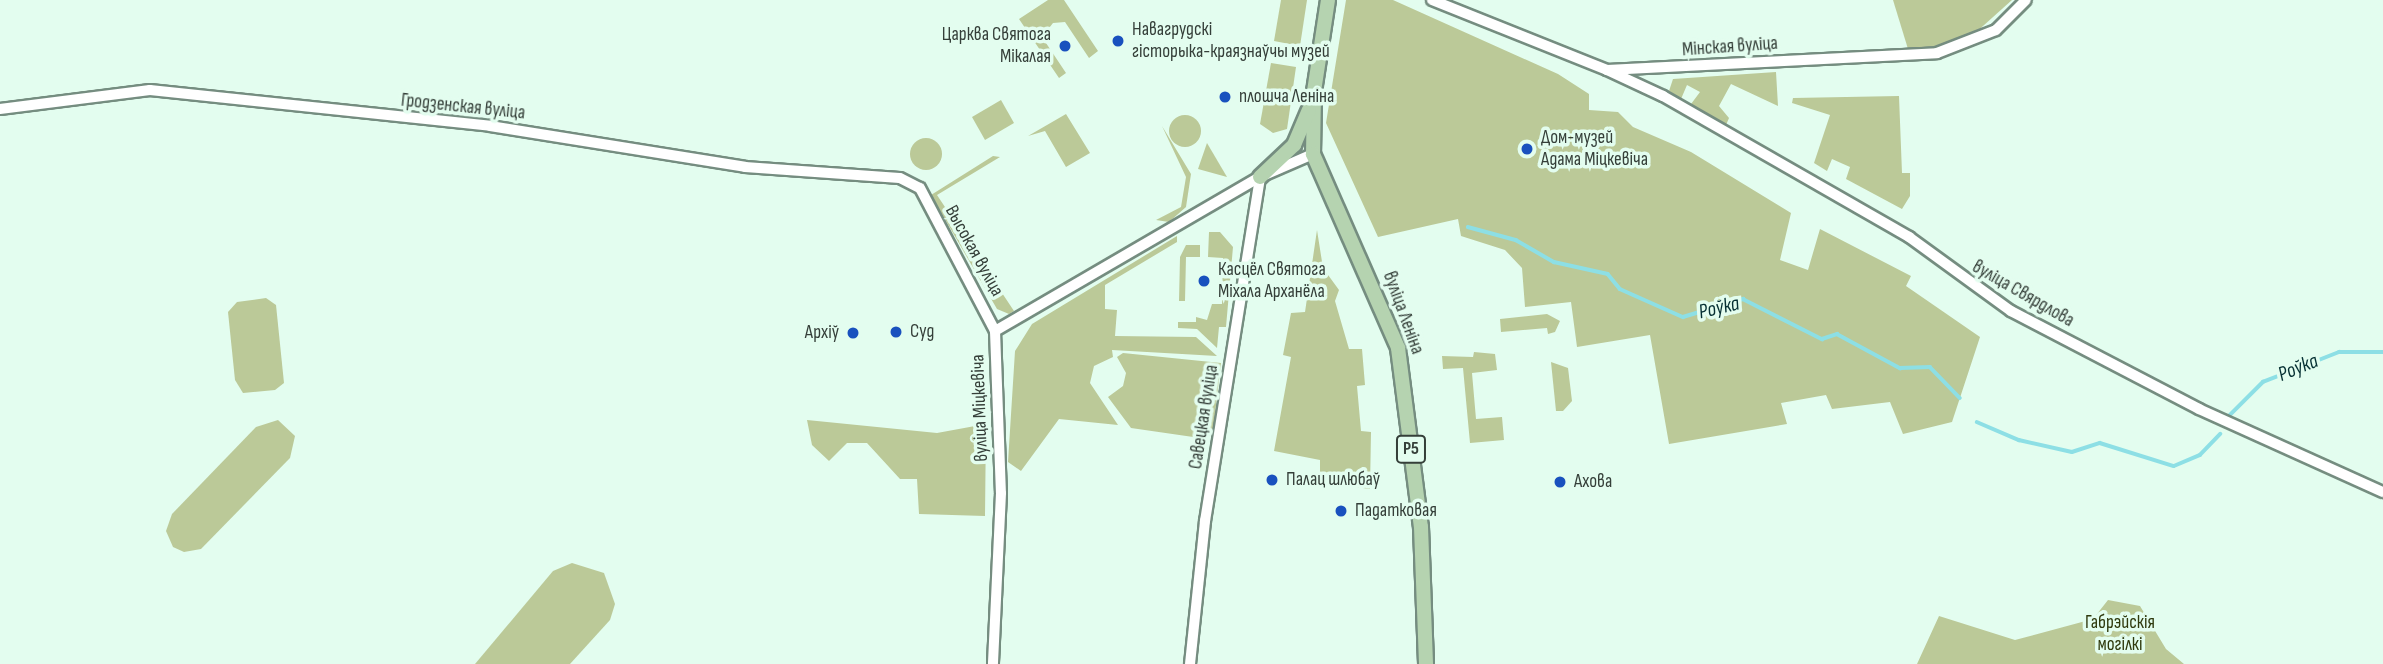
<!DOCTYPE html>
<html>
<head>
<meta charset="utf-8">
<style>
  body { margin:0 }
  #map { position:relative; width:2383px; height:664px; overflow:hidden; background:#e3fdef; font-family:"Sofia Sans Condensed",sans-serif }
  div>[style] { position:absolute }
  .green>* { inset:0; background:#bbc998 }
  .round { border-radius:50% }
  .stream>* { height:3.5px; margin:-1.75px; padding:0 1.75px; transform-origin:1.75px; border-radius:1.75px; background:#8ddfe5 }
  .roads { filter:drop-shadow(2px 0 #758d80) drop-shadow(-2px 0 #758d80) drop-shadow(0 2px #758d80) drop-shadow(0 -2px #758d80) }
  .minor>* { height:10px; margin:-5px; padding:0 5px; transform-origin:5px; border-radius:5px; background:#fff }
  .major>* { height:14px; margin:-7px; padding:0 7px; transform-origin:7px; border-radius:7px; background:#b5d3b0 }
  .dots>* { width:19px; height:19px; translate:-50% -50%; box-sizing:border-box; border:4px solid #e3fdef; border-radius:50% }
  span { translate:-50% -50%; white-space:nowrap; text-align:center; line-height:1.15; -webkit-text-stroke:7px #e3fdef; paint-order:stroke }
  .shield-label span { padding:2px 5px; background:#e3fdef; border:2px solid; border-radius:5px; -webkit-text-stroke-width:0 }
  .shield-label { font-size:18px; color:#353f39; font-weight:700 }
  .poi-label { font-size:19px; color:#353f39 }
  .left { translate:0 -50%; text-align:left }
  .right { translate:-100% -50%; text-align:right }
  .street-label { font-size:19px; color:#353f39 }
  .park-label { font-size:19px; color:#2f390d }
  .water-label { font-size:21px; color:#063033; font-style:italic }
</style>
</head>
<body>
<div id="map">
  <div class="green">
    <div style="clip-path:polygon(1048px 0,1064px 0,1098px 51px,1089px 58px,1065px 22px,1053px 23px,1042px 37px,1066px 73px,1059px 78px,1019px 19px)"></div>
    <div style="clip-path:polygon(1281px 0,1307px 0,1300px 46px,1274px 41px)"></div>
    <div style="clip-path:polygon(1346px 0,1393px 0,1558px 74px,1589px 94px,1589px 110px,1618px 112px,1633px 127px,1691px 152px,1791px 213px,1780px 260px,1808px 270px,1820px 229px,1911px 276px,1906px 286px,1980px 337px,1952px 422px,1903px 434px,1890px 402px,1832px 409px,1826px 395px,1781px 403px,1787px 424px,1669px 444px,1650px 335px,1577px 347px,1571px 302px,1525px 307px,1522px 268px,1505px 250px,1461px 236px,1458px 219px,1378px 237px,1326px 123px)"></div>
    <div style="clip-path:polygon(1893px 0,2012px 0,1973px 35px,1950px 45px,1908px 49px)"></div>
    <div style="clip-path:polygon(1271px 63px,1296px 67px,1287px 129px,1273px 133px,1260px 124px)"></div>
    <div style="clip-path:polygon(1776px 72px,1778px 106px,1731px 84px,1719px 106px,1729px 118px,1726px 125px,1691px 104px,1700px 92px,1687px 85px,1681px 99px,1669px 91px,1673px 79px)"></div>
    <div style="clip-path:polygon(1899px 96px,1902px 173px,1910px 173px,1910px 196px,1902px 209px,1846px 179px,1850px 167px,1832px 159px,1827px 171px,1814px 163px,1830px 115px,1792px 103px,1793px 98px)"></div>
    <div style="clip-path:polygon(1001px 100px,1014px 123px,985px 140px,972px 117px)"></div>
    <div style="clip-path:polygon(1066px 114px,1090px 153px,1066px 167px,1045px 131px,1028px 136px)"></div>
    <div class="round" style="left:1169px;top:115px;width:32px;height:32px"></div>
    <div style="clip-path:polygon(1162px 126px,1191px 174px,1186px 207px,1169px 222px,1156px 220px,1181px 207px,1186px 177px)"></div>
    <div class="round" style="left:910px;top:138px;width:32px;height:32px"></div>
    <div style="clip-path:polygon(1207px 143px,1227px 177px,1198px 169px)"></div>
    <div style="clip-path:polygon(993px 156px,1000px 157px,937px 195px,1014px 311px,1009px 314px,997px 309px,931px 195px)"></div>
    <div style="clip-path:polygon(1317px 230px,1323px 268px,1339px 290px,1335px 301px,1349px 349px,1362px 349px,1365px 385px,1357px 386px,1361px 431px,1371px 432px,1370px 489px,1320px 482px,1320px 460px,1274px 451px,1291px 357px,1283px 355px,1291px 313px,1305px 312px)"></div>
    <div style="clip-path:polygon(1209px 232px,1220px 232px,1233px 247px,1226px 327px,1219px 327px,1217px 348px,1197px 329px,1178px 328px,1178px 322px,1196px 322px,1196px 317px,1207px 320px,1212px 304px,1222px 304px,1223px 258px,1208px 257px)"></div>
    <div style="clip-path:polygon(1177px 236px,1177px 242px,1105px 285px,1105px 309px,1117px 310px,1115px 336px,1196px 337px,1217px 356px,1112px 350px,1113px 357px,1094px 366px,1090px 383px,1118px 425px,1059px 419px,1021px 471px,1008px 462px,1015px 351px,1032px 324px)"></div>
    <div style="clip-path:polygon(1186px 245px,1200px 245px,1200px 257px,1186px 257px,1185px 301px,1179px 301px,1180px 257px)"></div>
    <div style="clip-path:polygon(266px 298px,276px 305px,284px 383px,275px 390px,243px 393px,235px 380px,228px 312px,237px 302px)"></div>
    <div style="clip-path:polygon(1547px 314px,1560px 321px,1555px 332px,1548px 334px,1547px 328px,1501px 332px,1500px 319px)"></div>
    <div style="clip-path:polygon(1474px 352px,1495px 354px,1497px 370px,1472px 373px,1476px 419px,1502px 417px,1504px 440px,1470px 443px,1463px 368px,1443px 369px,1442px 356px,1473px 357px)"></div>
    <div style="clip-path:polygon(1123px 353px,1221px 363px,1213px 431px,1207px 439px,1131px 428px,1108px 397px,1123px 386px,1126px 373px,1117px 357px)"></div>
    <div style="clip-path:polygon(1551px 362px,1568px 368px,1572px 401px,1563px 411px,1556px 411px)"></div>
    <div style="clip-path:polygon(278px 420px,295px 436px,290px 458px,201px 549px,184px 552px,173px 547px,166px 531px,172px 514px,256px 427px)"></div>
    <div style="clip-path:polygon(807px 420px,937px 433px,986px 424px,985px 516px,919px 514px,917px 479px,900px 479px,867px 443px,847px 443px,829px 461px,812px 445px)"></div>
    <div style="clip-path:polygon(572px 563px,604px 573px,615px 604px,610px 620px,570px 664px,475px 664px,553px 571px)"></div>
    <div style="clip-path:polygon(2108px 600px,2140px 606px,2166px 649px,2184px 664px,1917px 664px,1939px 616px,2015px 640px,2093px 619px)"></div>
  </div>
  <div class="stream">
    <div style="left:1468px;top:227px;width:50px;rotate:15.2deg"></div>
    <div style="left:1516px;top:240px;width:44px;rotate:30.1deg"></div>
    <div style="left:1554px;top:262px;width:55px;rotate:12.5deg"></div>
    <div style="left:1608px;top:274px;width:19px;rotate:51deg"></div>
    <div style="left:1620px;top:289px;width:69px;rotate:24deg"></div>
    <div style="left:1683px;top:317px;width:63px;rotate:-16.7deg"></div>
    <div style="left:1743px;top:299px;width:89px;rotate:26.9deg"></div>
    <div style="left:1822px;top:339px;width:16px;rotate:-18deg"></div>
    <div style="left:1837px;top:334px;width:72px;rotate:28.4deg"></div>
    <div style="left:1900px;top:368px;width:30px;rotate:-2deg"></div>
    <div style="left:1930px;top:367px;width:43px;rotate:45.9deg"></div>
    <div style="left:2227px;top:418px;width:51px;rotate:-45deg"></div>
    <div style="left:2263px;top:382px;width:82px;rotate:-21.5deg"></div>
    <div style="left:2339px;top:352px;width:44px"></div>
    <div style="left:1977px;top:422px;width:46px;rotate:23.2deg"></div>
    <div style="left:2019px;top:440px;width:54px;rotate:12.8deg"></div>
    <div style="left:2072px;top:452px;width:29px;rotate:-18deg"></div>
    <div style="left:2100px;top:443px;width:77px;rotate:17.3deg"></div>
    <div style="left:2174px;top:466px;width:28px;rotate:-23deg"></div>
    <div style="left:2200px;top:455px;width:29px;rotate:-46deg"></div>
  </div>
  <div class="roads">
    <div class="minor">
      <div style="left:1432px;top:0;width:188px;rotate:21.8deg"></div>
      <div style="left:1607px;top:70px;width:330px;rotate:-2.9deg"></div>
      <div style="left:1937px;top:53px;width:63px;rotate:-21.3deg"></div>
      <div style="left:1996px;top:30px;width:42px;rotate:-45deg"></div>
      <div style="left:1607px;top:70px;width:62px;rotate:24.9deg"></div>
      <div style="left:1663px;top:96px;width:284px;rotate:29.8deg"></div>
      <div style="left:1909px;top:237px;width:126px;rotate:36deg"></div>
      <div style="left:2011px;top:311px;width:212px;rotate:27.5deg"></div>
      <div style="left:2199px;top:409px;width:202px;rotate:24.3deg"></div>
      <div style="left:0;top:109px;width:151px;rotate:-7.2deg"></div>
      <div style="left:150px;top:90px;width:342px;rotate:6deg"></div>
      <div style="left:490px;top:126px;width:258px;rotate:9.1deg"></div>
      <div style="left:745px;top:167px;width:155px;rotate:4.1deg"></div>
      <div style="left:900px;top:178px;width:22px;rotate:27deg"></div>
      <div style="left:920px;top:188px;width:161px;rotate:62.3deg"></div>
      <div style="left:995px;top:331px;width:162px;rotate:87.9deg"></div>
      <div style="left:1001px;top:493px;width:171px;rotate:92.7deg"></div>
      <div style="left:995px;top:331px;width:306px;rotate:-30.2deg"></div>
      <div style="left:1260px;top:177px;width:58px;rotate:-23.5deg"></div>
      <div style="left:1190px;top:664px;width:144px;rotate:-84deg"></div>
      <div style="left:1205px;top:521px;width:348px;rotate:-80.9deg"></div>
    </div>
    <div class="major">
      <div style="left:1328px;top:0;width:93px;rotate:98.7deg"></div>
      <div style="left:1314px;top:92px;width:62px;rotate:90.9deg"></div>
      <div style="left:1313px;top:154px;width:212px;rotate:66.3deg"></div>
      <div style="left:1398px;top:348px;width:180px;rotate:82.7deg"></div>
      <div style="left:1421px;top:527px;width:137px;rotate:87.9deg"></div>
      <div style="left:1260px;top:177px;width:47px;rotate:-43.3deg"></div>
      <div style="left:1294px;top:145px;width:38px;rotate:-67deg"></div>
    </div>
  </div>
  <div class="dots">
    <div style="left:1118px;top:41px;background:#1951be"></div>
    <div style="left:1065px;top:46px;background:#1951be"></div>
    <div style="left:1225px;top:97px;background:#1951be"></div>
    <div style="left:1527px;top:149px;background:#1951be"></div>
    <div style="left:1204px;top:281px;background:#1951be"></div>
    <div style="left:896px;top:332px;background:#1951be"></div>
    <div style="left:853px;top:333px;background:#1951be"></div>
    <div style="left:1272px;top:480px;background:#1951be"></div>
    <div style="left:1560px;top:482px;background:#1951be"></div>
    <div style="left:1341px;top:511px;background:#1951be"></div>
  </div>
  <div class="shield-label">
    <span style="left:1411px;top:449px">Р5</span>
  </div>
  <div class="poi-label">
    <span class="left" style="left:1132px;top:41px">Навагрудскі<br>гісторыка-краязнаўчы музей</span>
    <span class="right" style="left:1051px;top:46px">Царква Святога<br>Мікалая</span>
    <span class="left" style="left:1239px;top:97px">плошча Леніна</span>
    <span class="left" style="left:1541px;top:149px">Дом-музей<br>Адама Міцкевіча</span>
    <span class="left" style="left:1218px;top:281px">Касцёл Святога<br>Міхала Арханёла</span>
    <span class="left" style="left:910px;top:332px">Суд</span>
    <span class="right" style="left:839px;top:333px">Архіў</span>
    <span class="left" style="left:1286px;top:480px">Палац шлюбаў</span>
    <span class="left" style="left:1574px;top:482px">Ахова</span>
    <span class="left" style="left:1355px;top:511px">Падатковая</span>
  </div>
  <div class="street-label">
    <span style="left:1730px;top:47px;rotate:-4deg">Мінская вуліца</span>
    <span style="left:463px;top:107px;rotate:6deg">Гродзенская вуліца</span>
    <span style="left:974px;top:251px;rotate:61deg">Высокая вуліца</span>
    <span style="left:2023px;top:294px;rotate:30deg">вуліца Свярдлова</span>
    <span style="left:1403px;top:313px;rotate:70deg">вуліца Леніна</span>
    <span style="left:980px;top:408px;rotate:-92deg">вуліца Міцкевіча</span>
    <span style="left:1204px;top:417px;rotate:-81deg">Савецкая вуліца</span>
  </div>
  <div class="park-label">
    <span style="left:2120px;top:634px">Габрэйскія<br>могілкі</span>
  </div>
  <div class="water-label">
    <span style="left:1719px;top:308px;rotate:-13deg">Роўка</span>
    <span style="left:2298px;top:368px;rotate:-22deg">Роўка</span>
  </div>
</div>
</body>
</html>
